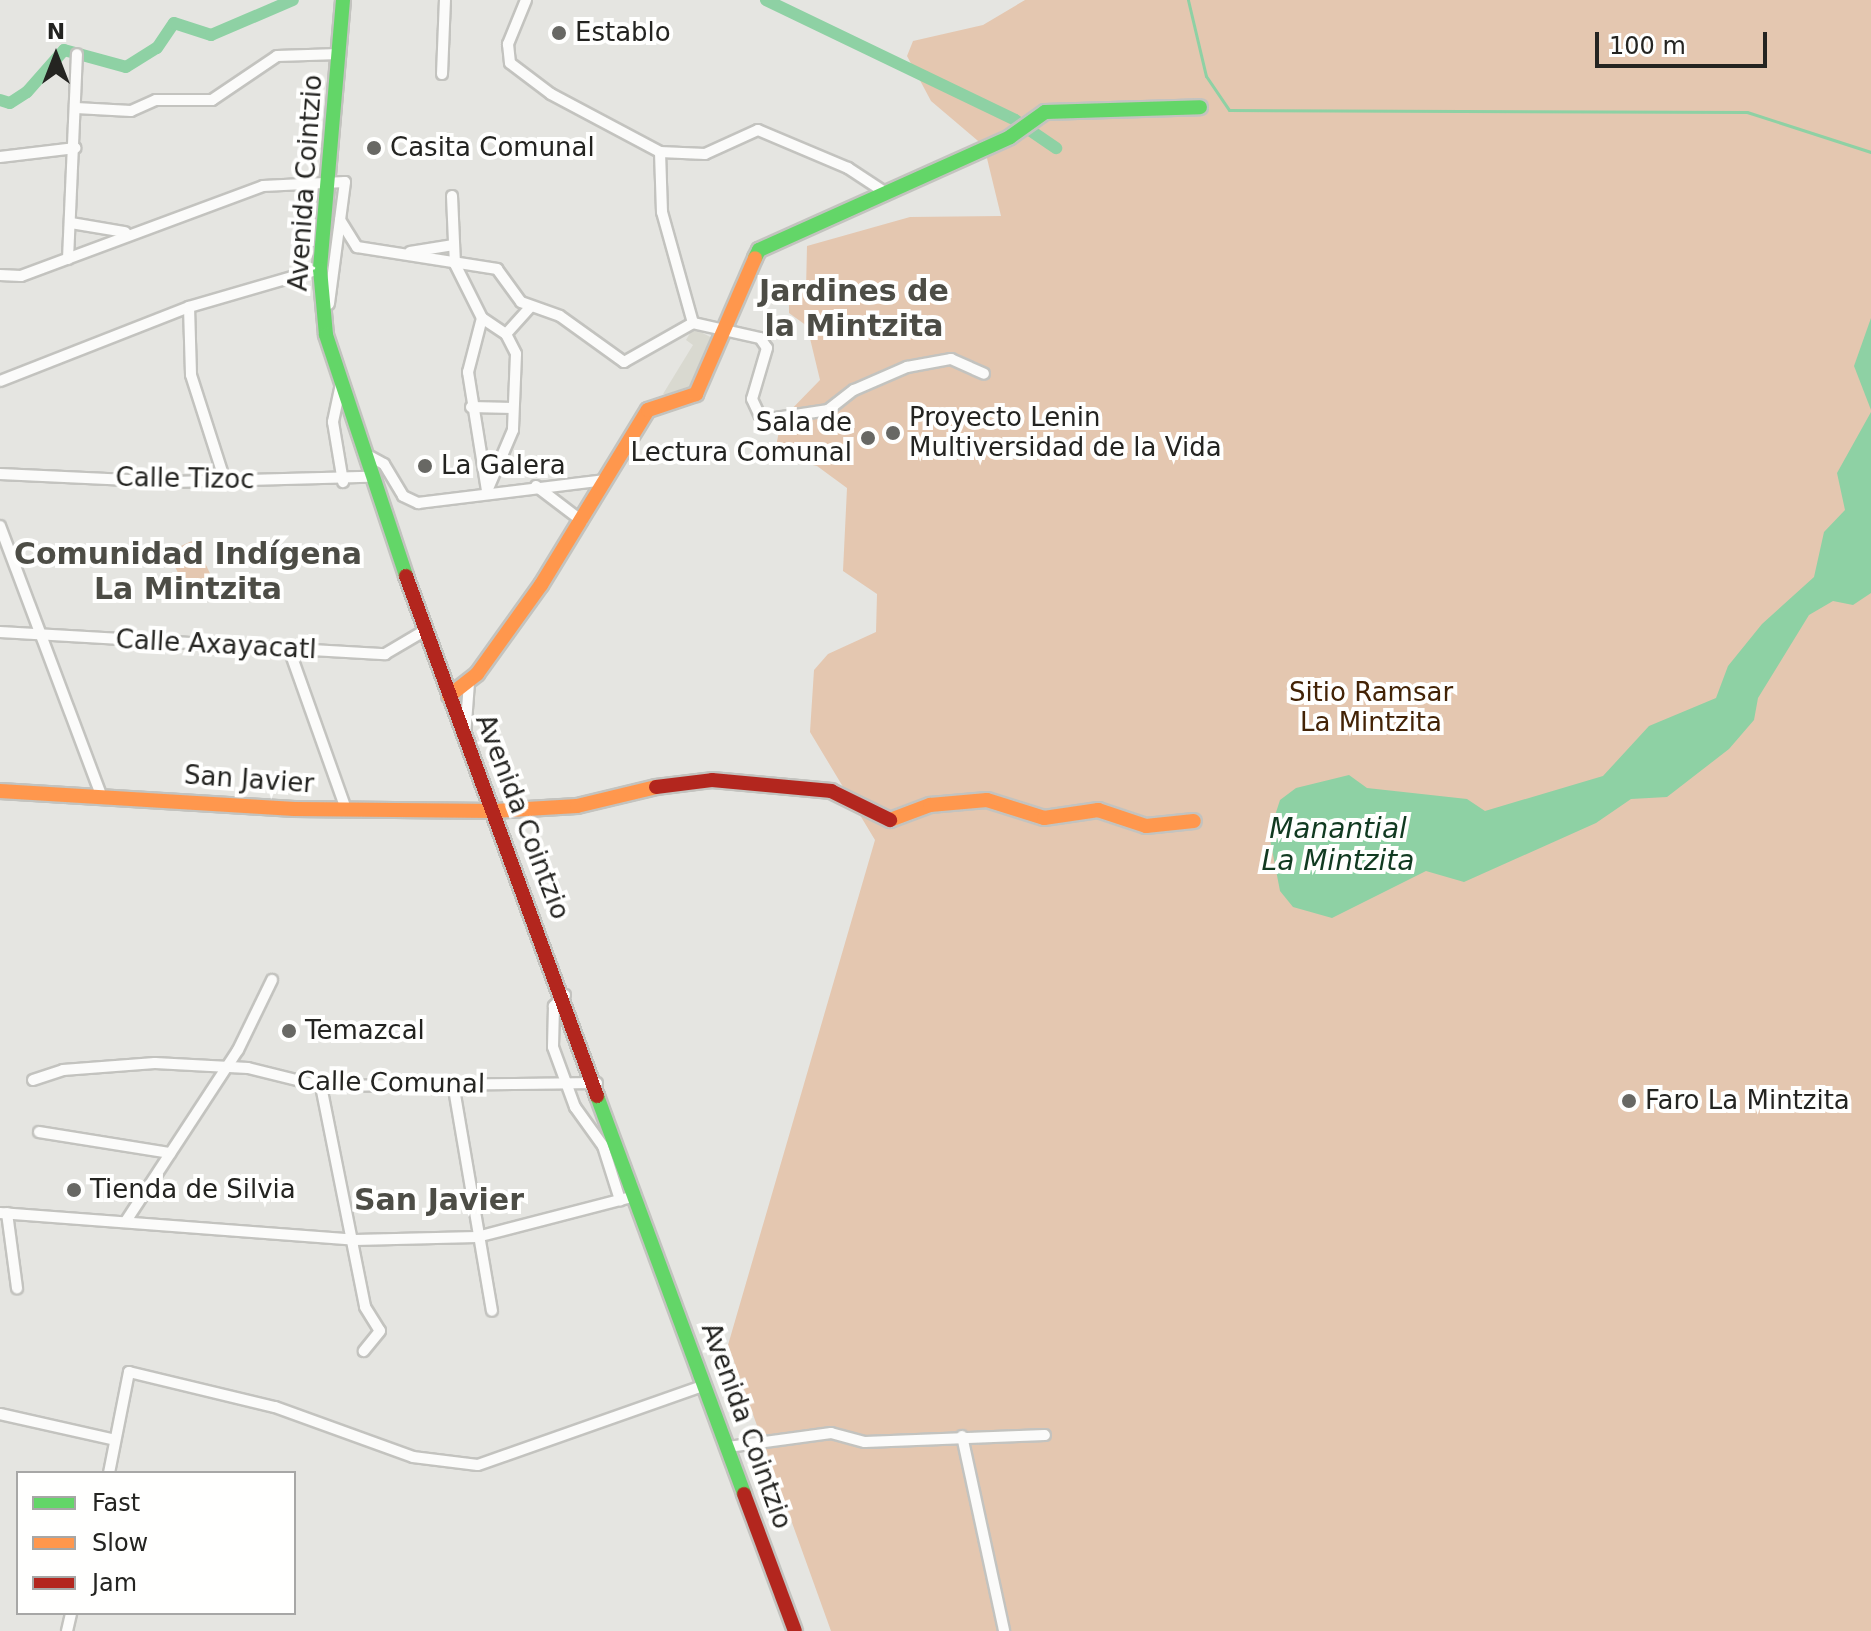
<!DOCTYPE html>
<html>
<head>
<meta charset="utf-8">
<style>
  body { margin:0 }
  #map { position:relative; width:1871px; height:1631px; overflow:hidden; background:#e5e5e1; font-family:"DejaVu Sans",sans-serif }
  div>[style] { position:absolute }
  .built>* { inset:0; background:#d9d9d0 }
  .green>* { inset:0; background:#e4c7b0 }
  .water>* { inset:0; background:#8ed1a4 }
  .stream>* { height:3px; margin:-1.5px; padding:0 1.5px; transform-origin:1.5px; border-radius:1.5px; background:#8ed1a4 }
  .canal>* { height:12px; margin:-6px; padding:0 6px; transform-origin:6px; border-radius:6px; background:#8ed1a4 }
  .roads { filter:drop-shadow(2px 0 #c3c3bf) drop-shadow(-2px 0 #c3c3bf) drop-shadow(0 2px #c3c3bf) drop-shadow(0 -2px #c3c3bf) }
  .street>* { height:10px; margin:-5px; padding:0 5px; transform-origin:5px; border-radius:5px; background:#fbfbfa }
  .fast>* { height:14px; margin:-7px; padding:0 7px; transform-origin:7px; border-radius:7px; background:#63d668 }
  .slow>* { height:14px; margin:-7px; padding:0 7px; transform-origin:7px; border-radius:7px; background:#ff974d }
  .jam>* { height:14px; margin:-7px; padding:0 7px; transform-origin:7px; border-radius:7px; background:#b3261e }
  .dots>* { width:22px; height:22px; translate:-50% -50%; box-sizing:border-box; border:4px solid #fffffe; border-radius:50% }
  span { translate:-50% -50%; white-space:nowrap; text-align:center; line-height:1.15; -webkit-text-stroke:8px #fffffe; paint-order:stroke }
  .poi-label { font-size:26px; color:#242421 }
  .left { translate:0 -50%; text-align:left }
  .right { translate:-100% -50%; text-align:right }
  .street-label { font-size:26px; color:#242421 }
  .park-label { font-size:26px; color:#432306 }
  .water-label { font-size:28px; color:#113a21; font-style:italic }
  .quarter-label { font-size:30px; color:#4d4d46; font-weight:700 }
  .legend { position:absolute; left:16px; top:1471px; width:280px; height:144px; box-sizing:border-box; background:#fffffe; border:2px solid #a7a7a6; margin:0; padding:10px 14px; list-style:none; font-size:24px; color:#242421 }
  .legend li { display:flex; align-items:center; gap:16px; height:40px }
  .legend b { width:40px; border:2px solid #a7a7a6 }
  .north { position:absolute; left:16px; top:16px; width:80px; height:80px; -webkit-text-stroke:6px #fffffe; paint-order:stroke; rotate:0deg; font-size:22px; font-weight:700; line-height:32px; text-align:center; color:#242421 }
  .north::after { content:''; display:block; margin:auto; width:28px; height:36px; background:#242421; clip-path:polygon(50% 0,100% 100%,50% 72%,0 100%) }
  .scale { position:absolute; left:1595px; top:32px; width:172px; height:36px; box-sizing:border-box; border:4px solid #242421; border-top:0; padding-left:10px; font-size:24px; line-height:28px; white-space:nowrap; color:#242421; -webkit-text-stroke:6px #fffffe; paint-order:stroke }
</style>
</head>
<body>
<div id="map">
  <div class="built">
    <div style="clip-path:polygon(693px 328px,718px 341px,696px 374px,701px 378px,679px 399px,663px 394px,693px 345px,686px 340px)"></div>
  </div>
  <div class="green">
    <div style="clip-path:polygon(1025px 0,1871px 0,1871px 1631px,831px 1631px,728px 1345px,875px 840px,810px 732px,814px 670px,828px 654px,876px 632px,877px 594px,843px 571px,847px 488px,817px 466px,783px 458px,776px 447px,781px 420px,820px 380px,807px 326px,789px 313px,789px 303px,806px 290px,807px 246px,910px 217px,1001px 216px,984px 146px,931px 101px,907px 56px,913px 41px,983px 25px)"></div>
    <div style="clip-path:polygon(194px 540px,216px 586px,190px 598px,168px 552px)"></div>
  </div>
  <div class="water">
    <div style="clip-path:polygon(1871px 318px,1871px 410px,1854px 366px)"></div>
    <div style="clip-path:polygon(1871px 412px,1871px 593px,1853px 605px,1833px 601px,1809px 615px,1758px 698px,1754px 720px,1729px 749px,1667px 797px,1631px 799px,1596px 823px,1464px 882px,1426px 871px,1332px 918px,1293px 907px,1280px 891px,1269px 834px,1280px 800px,1296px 788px,1349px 775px,1367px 788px,1467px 799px,1485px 811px,1603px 776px,1649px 726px,1716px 698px,1728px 666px,1762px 624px,1814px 577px,1824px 532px,1845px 510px,1837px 473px)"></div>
  </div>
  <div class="stream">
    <div style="left:1188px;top:0;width:78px;rotate:76.7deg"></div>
    <div style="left:1206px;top:76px;width:41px;rotate:55.9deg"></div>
    <div style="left:1229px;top:110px;width:518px;rotate:0.22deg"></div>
    <div style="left:1747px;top:112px;width:130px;rotate:17.9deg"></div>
  </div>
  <div class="canal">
    <div style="left:766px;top:0;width:276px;rotate:25.7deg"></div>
    <div style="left:1015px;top:120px;width:50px;rotate:34.3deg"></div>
    <div style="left:0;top:100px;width:10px;rotate:17deg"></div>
    <div style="left:10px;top:103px;width:20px;rotate:-33deg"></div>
    <div style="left:27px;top:92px;width:56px;rotate:-48.6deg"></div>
    <div style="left:64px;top:50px;width:64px;rotate:15.3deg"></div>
    <div style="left:126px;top:67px;width:36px;rotate:-32deg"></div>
    <div style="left:157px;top:48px;width:30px;rotate:-56deg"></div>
    <div style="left:174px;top:23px;width:39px;rotate:18deg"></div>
    <div style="left:211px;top:35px;width:89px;rotate:-23.1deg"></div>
  </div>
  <div class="roads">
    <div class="street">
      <div style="left:526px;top:0;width:48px;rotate:112.2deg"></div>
      <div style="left:508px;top:44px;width:19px;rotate:84deg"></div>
      <div style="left:510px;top:63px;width:51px;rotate:37.1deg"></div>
      <div style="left:551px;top:94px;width:123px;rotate:28deg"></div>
      <div style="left:660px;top:152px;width:45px;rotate:2.5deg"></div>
      <div style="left:705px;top:154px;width:58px;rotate:-24.4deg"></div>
      <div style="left:758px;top:130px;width:98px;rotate:22.9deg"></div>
      <div style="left:848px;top:168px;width:45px;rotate:33.3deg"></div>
      <div style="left:442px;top:74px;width:74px;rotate:-87.7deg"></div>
      <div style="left:76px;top:108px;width:55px;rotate:3.1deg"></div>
      <div style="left:131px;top:111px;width:27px;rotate:-24deg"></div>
      <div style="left:156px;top:100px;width:56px"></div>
      <div style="left:212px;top:100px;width:78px;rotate:-34.1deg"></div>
      <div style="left:277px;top:56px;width:62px;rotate:-1.8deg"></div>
      <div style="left:660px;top:152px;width:60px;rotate:88.1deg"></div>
      <div style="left:662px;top:212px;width:115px;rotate:74.4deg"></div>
      <div style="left:0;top:157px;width:76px;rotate:-6.8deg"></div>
      <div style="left:452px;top:196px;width:68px;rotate:87.5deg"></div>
      <div style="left:455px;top:264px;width:60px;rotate:63.4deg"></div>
      <div style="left:482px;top:318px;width:29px;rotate:34deg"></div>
      <div style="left:506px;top:334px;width:22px;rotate:63deg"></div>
      <div style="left:516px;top:354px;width:76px;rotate:92.3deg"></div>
      <div style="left:513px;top:430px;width:66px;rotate:113.1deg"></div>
      <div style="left:340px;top:220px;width:32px;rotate:58deg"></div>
      <div style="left:357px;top:247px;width:142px;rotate:8.9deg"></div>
      <div style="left:497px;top:269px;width:41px;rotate:54deg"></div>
      <div style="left:521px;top:302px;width:41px;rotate:19.7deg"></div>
      <div style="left:560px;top:316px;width:79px;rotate:35.7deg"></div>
      <div style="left:624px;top:362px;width:79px;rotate:-29.5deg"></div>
      <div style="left:693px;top:323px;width:69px;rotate:12.6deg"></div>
      <div style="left:760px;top:338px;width:12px;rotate:55deg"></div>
      <div style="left:767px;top:348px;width:53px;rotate:106.4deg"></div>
      <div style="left:752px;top:399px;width:23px;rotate:65deg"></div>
      <div style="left:762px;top:420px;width:67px;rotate:-8.6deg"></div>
      <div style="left:828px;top:410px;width:33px;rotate:-38deg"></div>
      <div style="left:854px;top:390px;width:58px;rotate:-23.5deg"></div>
      <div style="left:907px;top:367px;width:45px;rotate:-10.3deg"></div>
      <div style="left:951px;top:359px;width:36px;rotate:24deg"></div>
      <div style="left:71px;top:223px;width:55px;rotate:9.5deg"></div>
      <div style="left:410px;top:252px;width:44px;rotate:-9.2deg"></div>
      <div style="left:68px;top:259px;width:205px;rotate:-87.5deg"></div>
      <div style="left:0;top:275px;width:21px;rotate:3deg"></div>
      <div style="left:21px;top:276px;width:258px;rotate:-20.4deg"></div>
      <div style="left:263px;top:186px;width:82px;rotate:-2.8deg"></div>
      <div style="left:345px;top:182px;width:123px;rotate:97.5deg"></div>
      <div style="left:189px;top:307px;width:68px;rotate:88.3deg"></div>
      <div style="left:191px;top:375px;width:111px;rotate:72.2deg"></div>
      <div style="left:482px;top:318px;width:56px;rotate:104.5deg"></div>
      <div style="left:468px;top:372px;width:121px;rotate:80.9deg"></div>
      <div style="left:506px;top:334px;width:36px;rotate:-48deg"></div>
      <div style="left:0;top:381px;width:203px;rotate:-21.4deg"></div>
      <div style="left:189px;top:307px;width:136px;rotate:-16.2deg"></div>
      <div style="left:341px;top:384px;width:39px;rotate:102deg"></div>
      <div style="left:333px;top:422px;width:61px;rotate:80.5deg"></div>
      <div style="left:471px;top:407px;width:42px;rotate:1.4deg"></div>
      <div style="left:364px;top:453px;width:23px;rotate:29deg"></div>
      <div style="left:384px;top:464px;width:37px;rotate:59deg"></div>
      <div style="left:403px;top:496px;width:17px;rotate:25deg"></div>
      <div style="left:418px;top:503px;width:189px;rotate:-7deg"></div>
      <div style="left:0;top:474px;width:172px;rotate:2.7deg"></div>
      <div style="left:172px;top:482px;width:197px;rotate:-1.5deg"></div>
      <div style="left:536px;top:486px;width:58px;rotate:37.3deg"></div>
      <div style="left:0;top:526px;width:286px;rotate:69.4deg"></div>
      <div style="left:0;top:632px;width:386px;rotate:3.3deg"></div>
      <div style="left:385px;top:654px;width:45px;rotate:-30.5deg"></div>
      <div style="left:289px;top:649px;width:170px;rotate:70.4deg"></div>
      <div style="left:465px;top:737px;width:54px;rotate:-85.8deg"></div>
      <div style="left:565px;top:995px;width:16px;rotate:135deg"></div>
      <div style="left:554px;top:1006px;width:41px;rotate:91.4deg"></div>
      <div style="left:553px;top:1047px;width:64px;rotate:69.9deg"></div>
      <div style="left:575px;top:1107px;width:48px;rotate:54.3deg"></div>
      <div style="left:603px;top:1146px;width:57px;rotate:72.5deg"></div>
      <div style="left:33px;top:1080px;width:32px;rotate:-18deg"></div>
      <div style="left:63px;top:1070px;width:92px;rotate:-4.4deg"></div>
      <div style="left:155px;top:1063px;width:93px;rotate:3.1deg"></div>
      <div style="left:248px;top:1068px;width:75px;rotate:13.9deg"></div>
      <div style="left:321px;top:1086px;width:276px;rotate:-0.6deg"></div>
      <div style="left:453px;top:1083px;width:231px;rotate:80.3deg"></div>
      <div style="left:321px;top:1086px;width:225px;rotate:78.7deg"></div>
      <div style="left:365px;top:1307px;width:28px;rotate:58deg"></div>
      <div style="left:380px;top:1331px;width:26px;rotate:129deg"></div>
      <div style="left:39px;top:1132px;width:133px;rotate:9.1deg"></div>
      <div style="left:0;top:1213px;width:356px;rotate:4.3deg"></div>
      <div style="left:355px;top:1240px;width:122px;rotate:-1.4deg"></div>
      <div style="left:477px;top:1237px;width:164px;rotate:-14.5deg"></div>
      <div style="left:7px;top:1213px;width:76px;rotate:82.4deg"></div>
      <div style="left:126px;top:1221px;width:204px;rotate:-56.8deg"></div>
      <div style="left:238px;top:1050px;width:78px;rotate:-64.1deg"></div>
      <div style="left:0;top:1414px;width:118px;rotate:12.7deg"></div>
      <div style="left:962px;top:1436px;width:199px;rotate:77.8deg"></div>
      <div style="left:728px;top:1447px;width:104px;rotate:-7.7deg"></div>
      <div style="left:831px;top:1433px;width:35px;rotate:15deg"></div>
      <div style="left:865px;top:1442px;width:180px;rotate:-2.2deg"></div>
      <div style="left:109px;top:1473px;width:103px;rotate:-78.8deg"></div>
      <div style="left:129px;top:1372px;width:150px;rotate:13.5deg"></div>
      <div style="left:275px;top:1407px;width:147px;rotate:19.9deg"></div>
      <div style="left:413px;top:1457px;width:65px;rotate:7deg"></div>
      <div style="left:478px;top:1465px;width:241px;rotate:-19.4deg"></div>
      <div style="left:67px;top:1631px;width:18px;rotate:-77deg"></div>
    </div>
    <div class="fast">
      <div style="left:343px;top:0;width:270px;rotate:94.9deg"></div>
      <div style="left:320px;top:269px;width:66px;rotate:84.8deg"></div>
      <div style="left:326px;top:335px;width:254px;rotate:71.6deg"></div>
      <div style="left:755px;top:258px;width:9px;rotate:-63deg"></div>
      <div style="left:759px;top:250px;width:275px;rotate:-24.2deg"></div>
      <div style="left:1010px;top:137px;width:43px;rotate:-35.5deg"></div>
      <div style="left:1045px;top:112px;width:155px;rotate:-1.8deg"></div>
      <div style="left:597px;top:1096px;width:424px;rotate:69.7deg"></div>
    </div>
    <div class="slow">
      <div style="left:449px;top:696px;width:36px;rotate:-38deg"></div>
      <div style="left:477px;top:674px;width:110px;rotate:-54.3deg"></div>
      <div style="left:541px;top:585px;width:205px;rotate:-58.6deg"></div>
      <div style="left:648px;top:410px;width:51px;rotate:-18.4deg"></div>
      <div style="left:696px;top:394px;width:148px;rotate:-66.5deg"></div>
      <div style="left:0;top:791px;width:295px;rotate:3.5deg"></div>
      <div style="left:294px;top:809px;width:201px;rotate:0.6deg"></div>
      <div style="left:495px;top:811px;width:82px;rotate:-3.5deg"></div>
      <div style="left:577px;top:806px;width:81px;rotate:-13.5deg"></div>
      <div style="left:890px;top:820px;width:43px;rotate:-20.6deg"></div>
      <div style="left:930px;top:805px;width:57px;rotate:-5deg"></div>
      <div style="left:987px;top:800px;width:60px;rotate:17.5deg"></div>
      <div style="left:1044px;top:818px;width:55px;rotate:-8.4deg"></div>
      <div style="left:1098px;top:810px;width:51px;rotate:18.4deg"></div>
      <div style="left:1146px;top:826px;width:48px;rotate:-5.9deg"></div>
    </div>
    <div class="jam">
      <div style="left:406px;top:576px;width:554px;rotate:69.83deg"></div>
      <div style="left:656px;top:787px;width:56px;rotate:-7.1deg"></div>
      <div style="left:712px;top:780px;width:120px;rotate:5.3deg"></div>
      <div style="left:831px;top:791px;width:66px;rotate:26.2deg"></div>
      <div style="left:744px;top:1494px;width:146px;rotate:69.6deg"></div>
    </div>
  </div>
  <div class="dots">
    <div style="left:559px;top:33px;background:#686864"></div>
    <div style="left:374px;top:148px;background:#686864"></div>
    <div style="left:893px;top:433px;background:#686864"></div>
    <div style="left:868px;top:438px;background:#686864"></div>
    <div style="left:425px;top:466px;background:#686864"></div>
    <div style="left:289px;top:1031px;background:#686864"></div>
    <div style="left:1629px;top:1101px;background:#686864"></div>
    <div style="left:74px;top:1190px;background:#686864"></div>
  </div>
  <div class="poi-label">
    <span class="left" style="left:575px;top:33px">Establo</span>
    <span class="left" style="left:390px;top:148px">Casita Comunal</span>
    <span class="left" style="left:909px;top:433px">Proyecto Lenin<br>Multiversidad de la Vida</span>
    <span class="right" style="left:852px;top:438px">Sala de<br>Lectura Comunal</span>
    <span class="left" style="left:441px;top:466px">La Galera</span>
    <span class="left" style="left:305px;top:1031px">Temazcal</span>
    <span class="left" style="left:1645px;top:1101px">Faro La Mintzita</span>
    <span class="left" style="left:90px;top:1190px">Tienda de Silvia</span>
  </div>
  <div class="street-label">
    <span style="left:306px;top:183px;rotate:-86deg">Avenida Cointzio</span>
    <span style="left:185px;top:479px;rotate:1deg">Calle Tizoc</span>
    <span style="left:216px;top:645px;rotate:3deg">Calle Axayacatl</span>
    <span style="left:249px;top:780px;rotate:4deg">San Javier</span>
    <span style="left:522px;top:817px;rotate:69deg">Avenida Cointzio</span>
    <span style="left:391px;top:1083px;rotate:1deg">Calle Comunal</span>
    <span style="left:746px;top:1426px;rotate:70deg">Avenida Cointzio</span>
  </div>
  <div class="park-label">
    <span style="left:1371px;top:708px">Sitio Ramsar<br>La Mintzita</span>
  </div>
  <div class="water-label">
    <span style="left:1338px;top:845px">Manantial<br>La Mintzita</span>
  </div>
  <div class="quarter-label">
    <span style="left:854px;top:308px">Jardines de<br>la Mintzita</span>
    <span style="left:188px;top:571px">Comunidad Indígena<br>La Mintzita</span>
    <span style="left:439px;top:1200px">San Javier</span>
  </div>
  <ul class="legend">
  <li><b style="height:10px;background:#63d668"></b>Fast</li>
  <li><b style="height:10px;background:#ff974d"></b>Slow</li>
  <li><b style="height:10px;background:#b3261e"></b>Jam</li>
  </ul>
  <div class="north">N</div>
  <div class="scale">100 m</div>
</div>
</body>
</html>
